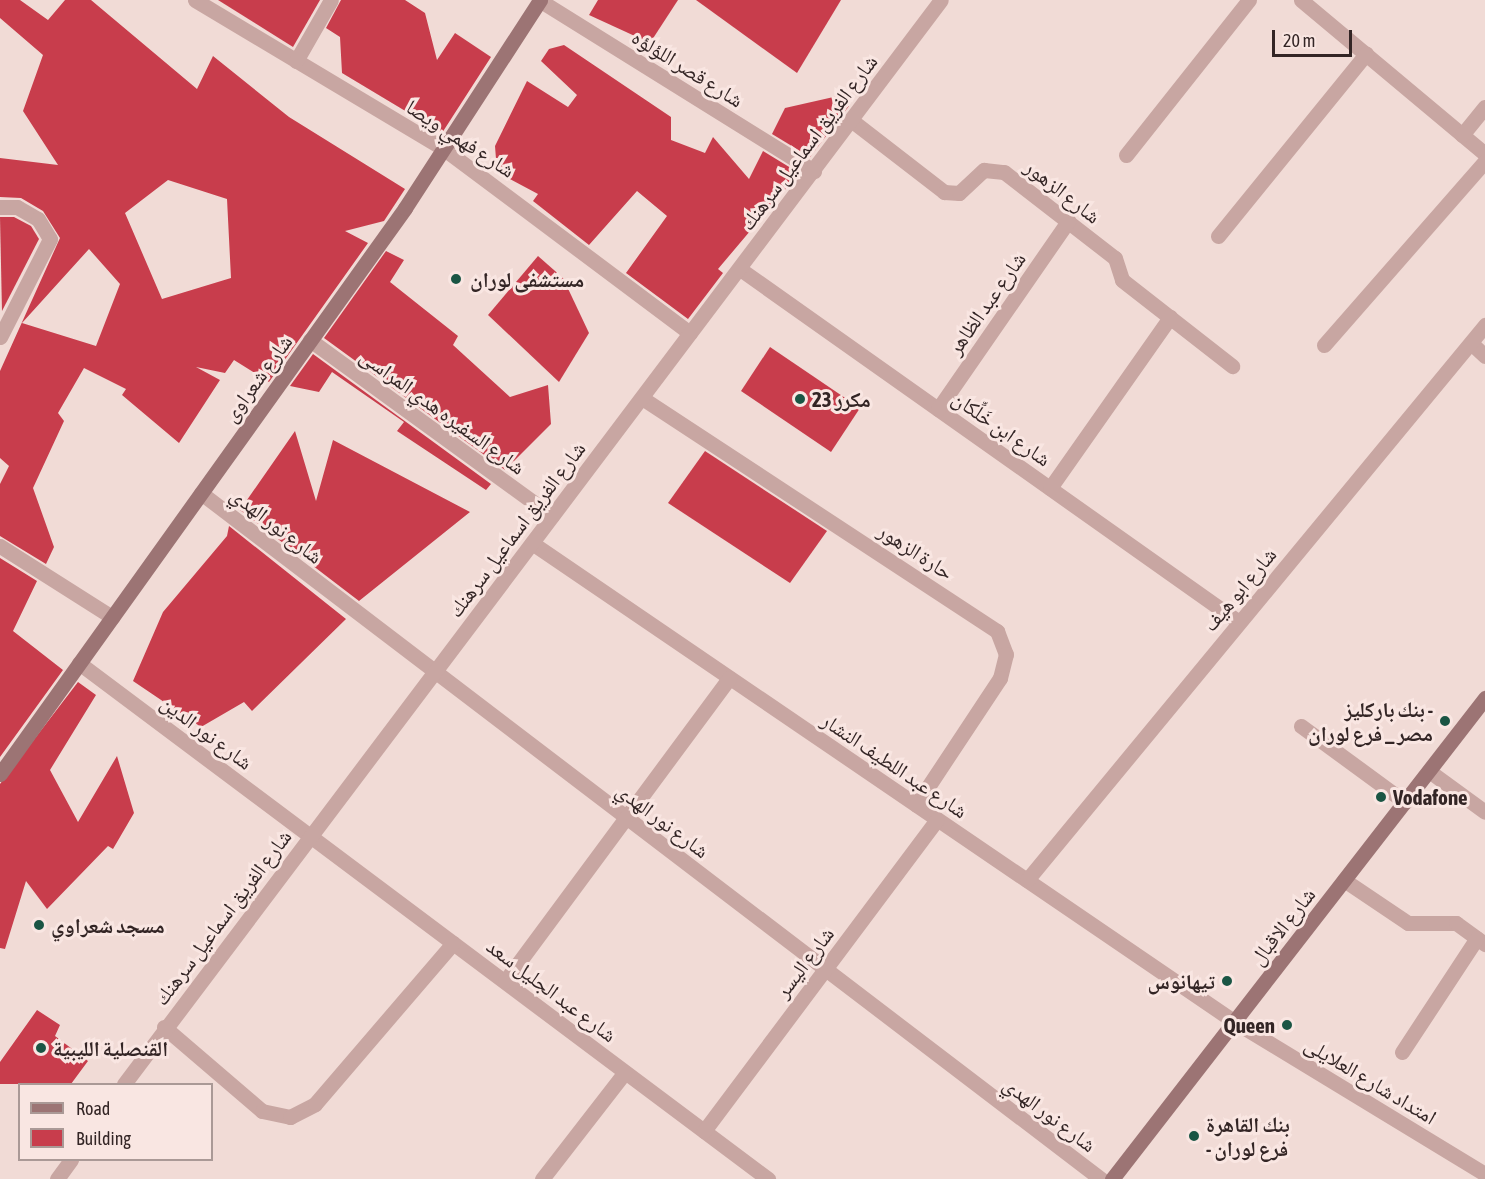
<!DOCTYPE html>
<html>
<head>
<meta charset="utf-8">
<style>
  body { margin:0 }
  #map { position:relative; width:1485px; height:1179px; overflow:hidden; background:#f1dbd6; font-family:"Asap Condensed","Noto Naskh Arabic",sans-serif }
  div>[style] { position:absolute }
  .building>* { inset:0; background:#c83d4c }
  .street>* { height:15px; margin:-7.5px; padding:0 7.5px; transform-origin:7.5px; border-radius:7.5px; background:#c8a6a2 }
  .secondary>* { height:15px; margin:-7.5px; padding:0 7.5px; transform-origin:7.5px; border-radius:7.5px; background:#9c7474 }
  .dots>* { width:16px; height:16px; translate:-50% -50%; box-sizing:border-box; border:3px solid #f9e6e2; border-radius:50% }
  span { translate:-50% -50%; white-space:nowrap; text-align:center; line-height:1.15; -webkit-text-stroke:6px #f9e6e2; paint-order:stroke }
  .street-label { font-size:21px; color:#332525 }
  .poi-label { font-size:21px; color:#332525; font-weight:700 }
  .left { translate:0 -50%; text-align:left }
  .right { translate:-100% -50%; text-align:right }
  .legend { position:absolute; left:18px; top:1083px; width:195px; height:78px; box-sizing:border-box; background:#f9e6e2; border:2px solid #aa9996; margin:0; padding:8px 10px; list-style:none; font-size:18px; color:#332525 }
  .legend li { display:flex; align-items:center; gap:12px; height:30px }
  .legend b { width:30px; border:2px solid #aa9996 }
  .scale { position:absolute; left:1272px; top:30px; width:80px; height:27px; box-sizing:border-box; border:3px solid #332525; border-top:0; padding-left:8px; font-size:18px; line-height:21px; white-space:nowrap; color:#332525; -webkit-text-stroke:4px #f9e6e2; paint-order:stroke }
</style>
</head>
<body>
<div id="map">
  <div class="building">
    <div style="clip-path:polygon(evenodd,0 0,20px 0,48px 20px,65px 0,91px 0,197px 89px,213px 56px,289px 117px,405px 189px,384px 221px,345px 231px,368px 243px,269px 382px,234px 360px,225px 373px,196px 367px,220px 380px,179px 443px,122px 395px,126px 389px,84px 368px,58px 413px,64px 421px,33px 488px,54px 547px,46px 564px,0 536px,0 484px,9px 466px,0 458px,0 371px,60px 238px,43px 211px,21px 198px,0 197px,0 158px,58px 165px,23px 111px,43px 55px,0 18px,0 0,168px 180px,227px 199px,231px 278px,162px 299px,125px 213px,168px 180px,0 0,89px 249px,120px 284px,96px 346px,22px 323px,89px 249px)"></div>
    <div style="clip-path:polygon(218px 0,320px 0,293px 47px)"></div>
    <div style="clip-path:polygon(341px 0,405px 0,425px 13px,437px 60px,455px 33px,491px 57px,442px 133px,342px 73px,340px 37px,326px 28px)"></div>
    <div style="clip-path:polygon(598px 0,678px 0,650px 43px,589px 15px)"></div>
    <div style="clip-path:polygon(696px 0,841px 0,797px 73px)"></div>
    <div style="clip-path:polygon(564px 45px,671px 117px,671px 140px,705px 153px,713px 137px,749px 179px,763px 151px,799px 173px,718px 269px,723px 273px,688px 319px,626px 273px,667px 216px,637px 191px,589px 245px,533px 201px,538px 194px,497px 172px,495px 146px,527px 81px,568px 107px,577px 95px,541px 61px,549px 49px)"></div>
    <div style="clip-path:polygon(838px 96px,849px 106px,810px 157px,772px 134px,785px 108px)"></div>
    <div style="clip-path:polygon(0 217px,14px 217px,31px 226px,39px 239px,2px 311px)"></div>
    <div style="clip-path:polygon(386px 251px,404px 260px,390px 282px,458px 336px,453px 345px,510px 397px,548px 385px,551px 424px,505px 470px,324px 338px)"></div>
    <div style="clip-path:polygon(538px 256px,563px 278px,589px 333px,559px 382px,488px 315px)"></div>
    <div style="clip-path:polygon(770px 347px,860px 408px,831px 452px,741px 391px)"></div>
    <div style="clip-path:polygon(313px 354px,491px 484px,486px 490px,397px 431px,404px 422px,332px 372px,319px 392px,290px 386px)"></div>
    <div style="clip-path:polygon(295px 431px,316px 501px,333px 440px,470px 512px,359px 601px,240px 510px)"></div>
    <div style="clip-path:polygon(705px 451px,827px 531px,790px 583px,668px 503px)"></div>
    <div style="clip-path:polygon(229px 526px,346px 619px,252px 711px,244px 702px,201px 727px,133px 681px,163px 612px,227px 536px)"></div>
    <div style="clip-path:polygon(0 558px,37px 581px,13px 631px,63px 670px,0 757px)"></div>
    <div style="clip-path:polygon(78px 682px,96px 695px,50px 770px,78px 822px,117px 756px,134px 813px,113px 849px,108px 846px,47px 909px,26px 881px,5px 949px,0 948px,0 784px)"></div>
    <div style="clip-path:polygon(37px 1010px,60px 1025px,55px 1036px,88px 1061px,71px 1084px,0 1084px,0 1062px)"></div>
  </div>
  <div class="street">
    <div style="left:195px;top:0;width:290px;rotate:30.9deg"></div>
    <div style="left:444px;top:149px;width:307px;rotate:36.8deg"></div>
    <div style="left:539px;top:0;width:324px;rotate:31.9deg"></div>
    <div style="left:1301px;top:0;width:240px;rotate:39.9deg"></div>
    <div style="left:296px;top:61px;width:70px;rotate:-60.2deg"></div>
    <div style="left:851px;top:120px;width:118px;rotate:37.7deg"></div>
    <div style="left:944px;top:192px;width:15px;rotate:4deg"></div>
    <div style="left:959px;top:193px;width:34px;rotate:-43deg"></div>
    <div style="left:984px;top:170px;width:20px;rotate:6deg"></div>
    <div style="left:1004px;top:172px;width:140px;rotate:37.8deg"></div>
    <div style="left:1115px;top:258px;width:23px;rotate:72deg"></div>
    <div style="left:1122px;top:280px;width:140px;rotate:38deg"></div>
    <div style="left:1462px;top:135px;width:36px;rotate:-51deg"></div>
    <div style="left:1126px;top:155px;width:198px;rotate:-51.6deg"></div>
    <div style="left:0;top:207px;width:17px"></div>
    <div style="left:17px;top:207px;width:24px;rotate:30deg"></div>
    <div style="left:38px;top:219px;width:23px;rotate:59deg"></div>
    <div style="left:50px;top:239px;width:110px;rotate:117deg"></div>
    <div style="left:1218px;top:236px;width:235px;rotate:-50.9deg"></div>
    <div style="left:740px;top:269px;width:611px;rotate:35.28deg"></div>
    <div style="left:310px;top:340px;width:299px;rotate:36deg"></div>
    <div style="left:1471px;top:343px;width:19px;rotate:43deg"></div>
    <div style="left:1324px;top:345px;width:244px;rotate:-48.8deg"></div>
    <div style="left:642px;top:398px;width:425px;rotate:33.3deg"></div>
    <div style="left:997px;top:631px;width:25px;rotate:69deg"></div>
    <div style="left:1006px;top:654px;width:25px;rotate:104deg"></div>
    <div style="left:1000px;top:678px;width:152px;rotate:123.5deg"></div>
    <div style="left:938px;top:409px;width:229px;rotate:-55.3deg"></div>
    <div style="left:1050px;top:488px;width:209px;rotate:-54.9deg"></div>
    <div style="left:201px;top:493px;width:1132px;rotate:37.32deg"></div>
    <div style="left:532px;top:543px;width:851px;rotate:34.27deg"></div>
    <div style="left:1235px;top:1022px;width:293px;rotate:31.3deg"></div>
    <div style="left:0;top:546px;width:133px;rotate:32.4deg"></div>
    <div style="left:79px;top:663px;width:861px;rotate:36.83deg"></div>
    <div style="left:1301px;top:726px;width:129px;rotate:36.2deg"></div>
    <div style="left:1429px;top:771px;width:69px;rotate:36.2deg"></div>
    <div style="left:1027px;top:880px;width:720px;rotate:-50.47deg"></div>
    <div style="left:1344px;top:880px;width:77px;rotate:33.9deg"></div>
    <div style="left:1408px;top:923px;width:48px"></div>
    <div style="left:1456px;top:923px;width:36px;rotate:36deg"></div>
    <div style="left:505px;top:981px;width:377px;rotate:-53.5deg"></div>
    <div style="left:164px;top:1027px;width:129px;rotate:40.6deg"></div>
    <div style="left:262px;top:1111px;width:29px;rotate:12deg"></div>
    <div style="left:290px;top:1117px;width:28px;rotate:-27deg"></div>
    <div style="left:315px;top:1104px;width:212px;rotate:-49.4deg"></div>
    <div style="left:1402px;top:1052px;width:136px;rotate:-56.7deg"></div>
    <div style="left:124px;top:1084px;width:1357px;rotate:-53deg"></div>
    <div style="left:704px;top:1131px;width:389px;rotate:-53.2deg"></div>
    <div style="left:57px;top:1179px;width:24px;rotate:-54deg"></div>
    <div style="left:542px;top:1179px;width:135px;rotate:-52.2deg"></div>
  </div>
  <div class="secondary">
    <div style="left:0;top:774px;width:696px;rotate:-54.41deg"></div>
    <div style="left:405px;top:208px;width:248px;rotate:-57deg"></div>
    <div style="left:1112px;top:1179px;width:609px;rotate:-52.21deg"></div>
  </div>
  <div class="dots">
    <div style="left:456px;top:279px;background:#1a5544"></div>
    <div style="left:800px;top:399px;background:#1a5544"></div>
    <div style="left:1445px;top:721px;background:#1a5544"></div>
    <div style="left:1381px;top:797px;background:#1a5544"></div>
    <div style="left:39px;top:925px;background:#1a5544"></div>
    <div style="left:1227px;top:981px;background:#1a5544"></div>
    <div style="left:1287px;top:1025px;background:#1a5544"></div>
    <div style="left:41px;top:1048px;background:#1a5544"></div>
    <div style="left:1194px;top:1136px;background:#1a5544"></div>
  </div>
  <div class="street-label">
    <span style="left:688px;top:68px;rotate:32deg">شارع قصر اللؤلؤه</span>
    <span style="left:461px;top:138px;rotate:33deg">شارع فهمي ويصا</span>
    <span style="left:808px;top:142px;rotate:-53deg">شارع الفريق اسماعيل سرهنك</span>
    <span style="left:1063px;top:191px;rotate:38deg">شارع الزهور</span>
    <span style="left:986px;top:303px;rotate:-55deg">شارع عبد الظاهر</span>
    <span style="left:257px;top:378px;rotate:-54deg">شارع شعراوى</span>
    <span style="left:443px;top:411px;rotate:36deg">شارع السفيره هدي المراسى</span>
    <span style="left:1002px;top:428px;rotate:35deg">شارع ابن خَلِّكان</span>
    <span style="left:277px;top:525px;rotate:38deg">شارع نور الهدي</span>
    <span style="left:516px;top:529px;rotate:-53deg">شارع الفريق اسماعيل سرهنك</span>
    <span style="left:916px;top:551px;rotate:33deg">حارة الزهور</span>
    <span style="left:1239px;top:589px;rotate:-50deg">شارع ابو هيف</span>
    <span style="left:207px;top:732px;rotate:37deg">شارع نور الدين</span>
    <span style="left:895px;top:765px;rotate:34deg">شارع عبد اللطيف النشار</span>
    <span style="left:663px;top:820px;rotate:37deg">شارع نور الهدي</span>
    <span style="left:222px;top:917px;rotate:-53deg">شارع الفريق اسماعيل سرهنك</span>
    <span style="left:1282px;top:926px;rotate:-52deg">شارع الاقبال</span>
    <span style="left:804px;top:962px;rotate:-53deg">شارع اليسر</span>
    <span style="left:552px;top:990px;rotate:37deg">شارع عبد الجليل سعد</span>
    <span style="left:1371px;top:1080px;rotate:31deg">امتداد شارع العلايلى</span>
    <span style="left:1050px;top:1114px;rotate:37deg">شارع نور الهدي</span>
  </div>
  <div class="poi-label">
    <span class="left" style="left:470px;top:279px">مستشفى لوران</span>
    <span class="left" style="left:812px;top:399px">23 مكرر</span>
    <span class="right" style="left:1433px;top:721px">بنك باركليز -<br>مصر _ فرع لوران</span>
    <span class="left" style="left:1393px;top:797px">Vodafone</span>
    <span class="left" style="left:51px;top:925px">مسجد شعراوي</span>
    <span class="right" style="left:1215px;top:981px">تيهانوس</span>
    <span class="right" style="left:1275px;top:1025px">Queen</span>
    <span class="left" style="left:53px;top:1048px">القنصلية الليبية</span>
    <span class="left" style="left:1206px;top:1136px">بنك القاهرة<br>- فرع لوران</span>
  </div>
  <ul class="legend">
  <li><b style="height:8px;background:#9c7474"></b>Road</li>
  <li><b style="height:16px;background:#c83d4c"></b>Building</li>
  </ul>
  <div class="scale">20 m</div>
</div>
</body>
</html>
